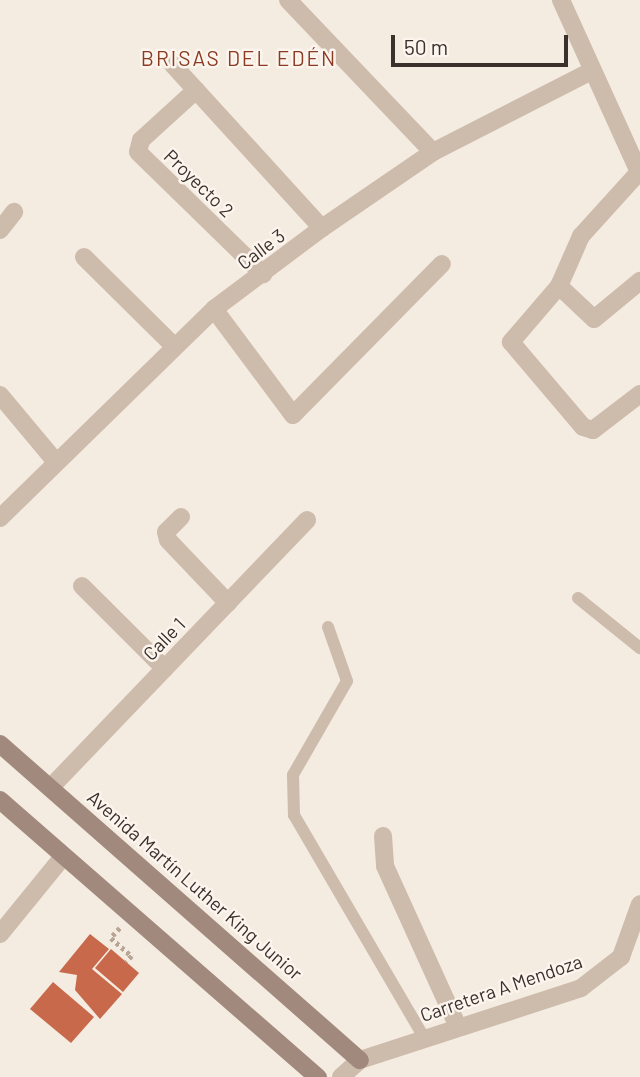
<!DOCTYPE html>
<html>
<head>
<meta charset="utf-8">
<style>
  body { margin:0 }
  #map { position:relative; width:640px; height:1077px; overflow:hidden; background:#f4ebe1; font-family:Barlow,sans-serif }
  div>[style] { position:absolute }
  .building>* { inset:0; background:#c8694b }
  .path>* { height:4.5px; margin-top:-2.25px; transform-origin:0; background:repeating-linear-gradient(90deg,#b9a596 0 3.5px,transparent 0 7px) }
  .service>* { height:12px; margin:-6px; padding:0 6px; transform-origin:6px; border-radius:6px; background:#cdbbac }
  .minor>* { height:18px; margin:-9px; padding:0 9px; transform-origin:9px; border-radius:9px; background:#cdbbac }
  .secondary>* { height:18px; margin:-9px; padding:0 9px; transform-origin:9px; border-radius:9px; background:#a18a7d }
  span { translate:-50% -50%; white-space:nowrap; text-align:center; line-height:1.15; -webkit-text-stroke:5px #fbf5ee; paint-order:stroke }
  .street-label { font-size:19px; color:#3b302b }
  .neighbourhood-label { font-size:21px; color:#8c3b22; letter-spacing:2px }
  .scale { position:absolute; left:391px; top:35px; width:177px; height:32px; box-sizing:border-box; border:4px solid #3b302b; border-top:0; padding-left:9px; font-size:21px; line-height:24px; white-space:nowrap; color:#3b302b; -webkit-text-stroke:5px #fbf5ee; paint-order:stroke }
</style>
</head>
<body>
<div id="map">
  <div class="building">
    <div style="clip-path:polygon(90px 934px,109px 949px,92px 969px,122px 994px,100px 1019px,75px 990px,77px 975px,59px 972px)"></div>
    <div style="clip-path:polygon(111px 949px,139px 973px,123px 992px,95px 968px)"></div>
    <div style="clip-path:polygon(53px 982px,94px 1017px,71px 1043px,30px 1009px)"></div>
  </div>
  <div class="path">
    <div style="left:120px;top:928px;width:13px;rotate:132deg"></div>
    <div style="left:111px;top:938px;width:28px;rotate:41deg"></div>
    <div style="left:132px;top:956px;width:8px;rotate:135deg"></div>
  </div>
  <div class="service">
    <div style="left:578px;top:598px;width:80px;rotate:38.9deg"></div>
    <div style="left:328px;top:627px;width:57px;rotate:70.6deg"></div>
    <div style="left:347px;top:681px;width:108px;rotate:119.9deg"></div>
    <div style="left:293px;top:775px;width:40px;rotate:88.6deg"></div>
    <div style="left:294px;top:815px;width:256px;rotate:59.7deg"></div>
  </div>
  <div class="minor">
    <div style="left:288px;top:0;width:210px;rotate:46.4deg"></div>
    <div style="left:561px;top:0;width:191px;rotate:65.6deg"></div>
    <div style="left:173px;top:65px;width:221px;rotate:47.6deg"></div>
    <div style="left:196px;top:90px;width:74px;rotate:137.7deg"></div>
    <div style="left:141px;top:140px;width:12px;rotate:104deg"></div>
    <div style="left:138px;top:152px;width:175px;rotate:44.3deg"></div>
    <div style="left:639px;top:172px;width:86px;rotate:132.2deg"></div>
    <div style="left:581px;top:236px;width:55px;rotate:113.7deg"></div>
    <div style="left:559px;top:286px;width:74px;rotate:130.6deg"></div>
    <div style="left:511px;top:342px;width:111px;rotate:49.7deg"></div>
    <div style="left:583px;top:427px;width:10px;rotate:17deg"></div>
    <div style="left:593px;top:430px;width:59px;rotate:-37.5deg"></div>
    <div style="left:0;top:230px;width:23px;rotate:-52deg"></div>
    <div style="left:84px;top:257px;width:127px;rotate:44.7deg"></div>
    <div style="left:559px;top:286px;width:48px;rotate:43.3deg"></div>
    <div style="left:594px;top:319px;width:60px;rotate:-39.6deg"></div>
    <div style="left:214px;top:309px;width:132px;rotate:53.3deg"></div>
    <div style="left:293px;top:415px;width:212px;rotate:-45.4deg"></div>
    <div style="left:0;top:395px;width:87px;rotate:50.1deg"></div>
    <div style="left:181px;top:517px;width:21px;rotate:135deg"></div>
    <div style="left:166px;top:532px;width:8px;rotate:76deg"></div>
    <div style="left:168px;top:540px;width:87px;rotate:46.4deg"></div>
    <div style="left:0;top:518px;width:299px;rotate:-44.3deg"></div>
    <div style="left:214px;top:309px;width:135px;rotate:-36.9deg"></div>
    <div style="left:322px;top:228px;width:135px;rotate:-34.4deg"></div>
    <div style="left:433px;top:152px;width:178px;rotate:-27.1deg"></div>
    <div style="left:82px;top:586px;width:117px;rotate:45deg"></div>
    <div style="left:51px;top:787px;width:370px;rotate:-46.2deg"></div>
    <div style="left:383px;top:836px;width:30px;rotate:86deg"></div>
    <div style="left:385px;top:866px;width:175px;rotate:65.6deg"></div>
    <div style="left:0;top:934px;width:98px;rotate:-50.8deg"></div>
    <div style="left:341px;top:1077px;width:25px;rotate:-42deg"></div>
    <div style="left:360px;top:1060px;width:232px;rotate:-18deg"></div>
    <div style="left:581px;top:988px;width:51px;rotate:-37.8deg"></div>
    <div style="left:621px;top:957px;width:56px;rotate:-70.3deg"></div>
  </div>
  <div class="secondary">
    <div style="left:0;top:744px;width:479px;rotate:41.3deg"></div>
    <div style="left:0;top:800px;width:422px;rotate:41.1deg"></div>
  </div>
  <div class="street-label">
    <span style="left:199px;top:183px;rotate:44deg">Proyecto 2</span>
    <span style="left:261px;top:249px;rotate:-37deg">Calle 3</span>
    <span style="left:164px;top:639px;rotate:-46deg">Calle 1</span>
    <span style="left:195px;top:885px;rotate:41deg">Avenida Martín Luther King Junior</span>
    <span style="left:501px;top:988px;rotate:-19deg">Carretera A Mendoza</span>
  </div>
  <div class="neighbourhood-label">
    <span style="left:239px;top:58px">BRISAS DEL EDÉN</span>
  </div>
  <div class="scale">50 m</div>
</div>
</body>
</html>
